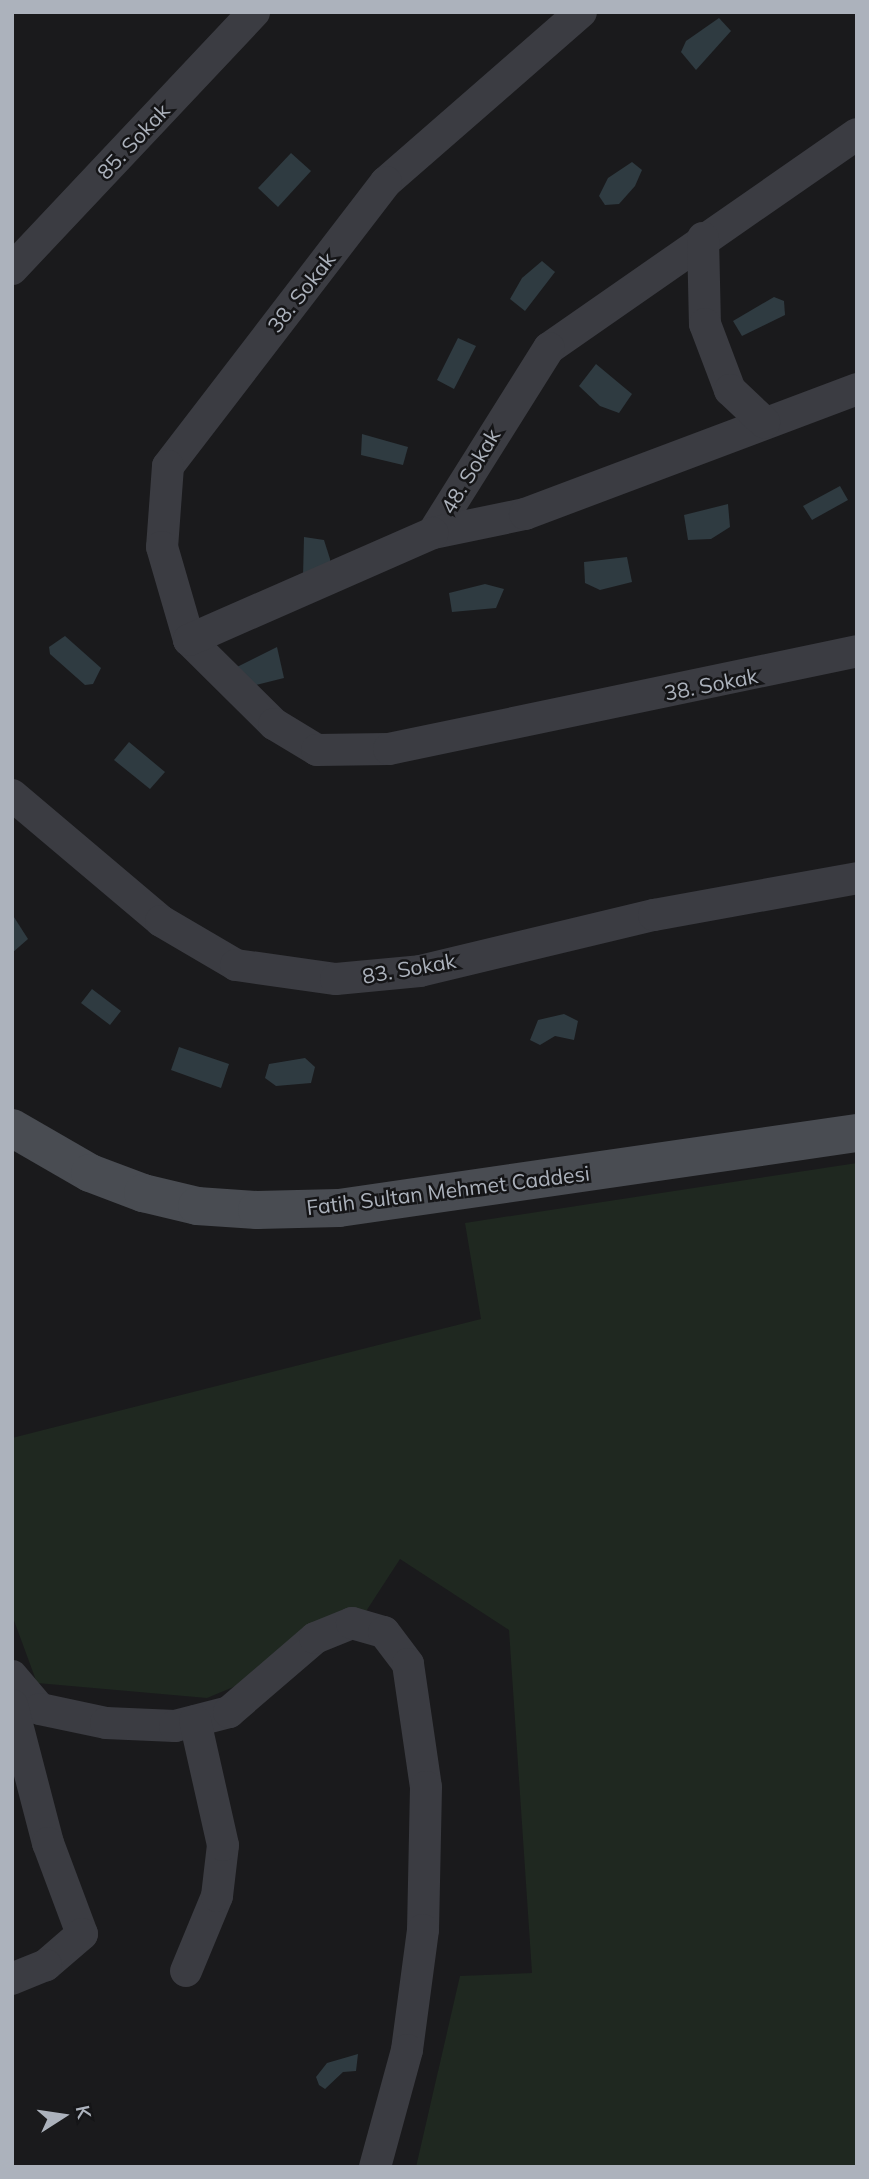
<!DOCTYPE html>
<html>
<head>
<meta charset="utf-8">
<style>
  body { margin:0 }
  #map { position:relative; width:869px; height:2179px; overflow:hidden; background:#1a1a1c; font-family:Mulish,sans-serif }
  div>[style] { position:absolute }
  .green>* { inset:0; background:#1f2820 }
  .water>* { inset:0; background:#2f3b41 }
  .street>* { height:32px; margin:-16px; padding:0 16px; transform-origin:16px; border-radius:16px; background:#3b3c42 }
  .secondary>* { height:38px; margin:-19px; padding:0 19px; transform-origin:19px; border-radius:19px; background:#494c52 }
  span { translate:-50% -50%; white-space:nowrap; text-align:center; line-height:1.15; -webkit-text-stroke:5px #151517; paint-order:stroke }
  .street-label { font-size:21px; color:#acb2bc }
  .frame { position:absolute; inset:0; border:14px solid #acb2bc; pointer-events:none }
  .north { position:absolute; left:28px; top:2081px; width:70px; height:70px; -webkit-text-stroke:5px #151517; paint-order:stroke; rotate:78deg; font-size:19px; font-weight:700; line-height:28px; text-align:center; color:#acb2bc }
  .north::after { content:''; display:block; margin:auto; width:24px; height:32px; background:#acb2bc; clip-path:polygon(50% 0,100% 100%,50% 72%,0 100%) }
</style>
</head>
<body>
<div id="map">
  <div class="green">
    <div style="clip-path:polygon(857px 1163px,857px 2167px,416px 2167px,460px 1976px,532px 1973px,509px 1630px,400px 1559px,348px 1639px,207px 1698px,37px 1683px,12px 1615px,12px 1438px,481px 1319px,465px 1223px)"></div>
  </div>
  <div class="water">
    <div style="clip-path:polygon(719px 18px,731px 31px,696px 70px,681px 52px,686px 41px)"></div>
    <div style="clip-path:polygon(291px 153px,311px 171px,278px 207px,258px 188px)"></div>
    <div style="clip-path:polygon(632px 162px,642px 170px,635px 186px,619px 204px,605px 205px,599px 196px,608px 178px)"></div>
    <div style="clip-path:polygon(542px 261px,555px 272px,525px 311px,510px 299px,522px 278px)"></div>
    <div style="clip-path:polygon(774px 297px,784px 301px,785px 315px,742px 336px,733px 321px)"></div>
    <div style="clip-path:polygon(458px 338px,476px 346px,454px 389px,437px 380px)"></div>
    <div style="clip-path:polygon(596px 364px,632px 394px,619px 413px,600px 406px,579px 386px)"></div>
    <div style="clip-path:polygon(362px 434px,408px 447px,403px 465px,361px 455px)"></div>
    <div style="clip-path:polygon(840px 486px,848px 500px,812px 520px,803px 506px)"></div>
    <div style="clip-path:polygon(728px 504px,730px 527px,711px 539px,688px 540px,684px 515px)"></div>
    <div style="clip-path:polygon(304px 537px,324px 540px,330px 559px,330px 565px,303px 577px)"></div>
    <div style="clip-path:polygon(627px 557px,632px 582px,600px 590px,585px 583px,584px 562px)"></div>
    <div style="clip-path:polygon(485px 584px,504px 589px,496px 608px,452px 612px,449px 593px)"></div>
    <div style="clip-path:polygon(65px 636px,101px 668px,93px 684px,85px 685px,50px 654px,49px 647px)"></div>
    <div style="clip-path:polygon(277px 647px,284px 678px,256px 685px,233px 669px)"></div>
    <div style="clip-path:polygon(129px 742px,165px 772px,150px 789px,114px 760px)"></div>
    <div style="clip-path:polygon(12px 914px,28px 939px,12px 953px)"></div>
    <div style="clip-path:polygon(92px 989px,121px 1011px,110px 1025px,81px 1003px)"></div>
    <div style="clip-path:polygon(564px 1014px,578px 1021px,574px 1040px,555px 1036px,540px 1045px,530px 1040px,538px 1020px)"></div>
    <div style="clip-path:polygon(179px 1047px,229px 1064px,221px 1088px,171px 1070px)"></div>
    <div style="clip-path:polygon(305px 1058px,315px 1067px,311px 1083px,276px 1086px,265px 1078px,269px 1064px)"></div>
    <div style="clip-path:polygon(358px 2054px,356px 2071px,343px 2072px,325px 2089px,319px 2085px,316px 2077px,327px 2063px)"></div>
  </div>
  <div class="street">
    <div style="left:581px;top:12px;width:259px;rotate:138.9deg"></div>
    <div style="left:386px;top:182px;width:358px;rotate:127.5deg"></div>
    <div style="left:168px;top:466px;width:81px;rotate:94.2deg"></div>
    <div style="left:162px;top:547px;width:97px;rotate:73.8deg"></div>
    <div style="left:189px;top:640px;width:120px;rotate:44.7deg"></div>
    <div style="left:274px;top:724px;width:50px;rotate:31.2deg"></div>
    <div style="left:317px;top:750px;width:72px;rotate:-0.8deg"></div>
    <div style="left:389px;top:749px;width:478px;rotate:-11.8deg"></div>
    <div style="left:857px;top:134px;width:375px;rotate:145.2deg"></div>
    <div style="left:549px;top:348px;width:218px;rotate:122.1deg"></div>
    <div style="left:433px;top:533px;width:94px;rotate:-11.7deg"></div>
    <div style="left:525px;top:514px;width:355px;rotate:-20.6deg"></div>
    <div style="left:703px;top:238px;width:86px;rotate:88.7deg"></div>
    <div style="left:705px;top:324px;width:71px;rotate:69.3deg"></div>
    <div style="left:730px;top:390px;width:47px;rotate:43.3deg"></div>
    <div style="left:12px;top:269px;width:353px;rotate:-46.7deg"></div>
    <div style="left:189px;top:640px;width:266px;rotate:-23.7deg"></div>
    <div style="left:12px;top:795px;width:195px;rotate:40.2deg"></div>
    <div style="left:161px;top:921px;width:87px;rotate:30.4deg"></div>
    <div style="left:236px;top:965px;width:101px;rotate:8deg"></div>
    <div style="left:336px;top:979px;width:84px;rotate:-5.4deg"></div>
    <div style="left:420px;top:971px;width:241px;rotate:-13.5deg"></div>
    <div style="left:654px;top:915px;width:206px;rotate:-10.3deg"></div>
    <div style="left:12px;top:1676px;width:43px;rotate:49.7deg"></div>
    <div style="left:40px;top:1709px;width:67px;rotate:12deg"></div>
    <div style="left:106px;top:1723px;width:69px;rotate:2.5deg"></div>
    <div style="left:175px;top:1726px;width:56px;rotate:-14.5deg"></div>
    <div style="left:229px;top:1712px;width:113px;rotate:-40.7deg"></div>
    <div style="left:315px;top:1638px;width:40px;rotate:-22deg"></div>
    <div style="left:352px;top:1623px;width:33px;rotate:16deg"></div>
    <div style="left:384px;top:1632px;width:40px;rotate:53deg"></div>
    <div style="left:408px;top:1664px;width:124px;rotate:81.7deg"></div>
    <div style="left:426px;top:1787px;width:143px;rotate:91.2deg"></div>
    <div style="left:423px;top:1930px;width:121px;rotate:97.6deg"></div>
    <div style="left:407px;top:2050px;width:121px;rotate:105.3deg"></div>
    <div style="left:12px;top:1705px;width:143px;rotate:75.4deg"></div>
    <div style="left:48px;top:1843px;width:97px;rotate:69.5deg"></div>
    <div style="left:82px;top:1934px;width:48px;rotate:139.3deg"></div>
    <div style="left:46px;top:1965px;width:37px;rotate:158deg"></div>
    <div style="left:186px;top:1971px;width:81px;rotate:-67.5deg"></div>
    <div style="left:217px;top:1896px;width:51px;rotate:-83.3deg"></div>
    <div style="left:223px;top:1845px;width:127px;rotate:-102.7deg"></div>
  </div>
  <div class="secondary">
    <div style="left:12px;top:1128px;width:90px;rotate:30deg"></div>
    <div style="left:90px;top:1173px;width:57px;rotate:20.7deg"></div>
    <div style="left:143px;top:1193px;width:56px;rotate:13.5deg"></div>
    <div style="left:197px;top:1206px;width:60px;rotate:3.8deg"></div>
    <div style="left:257px;top:1210px;width:82px;rotate:-1.4deg"></div>
    <div style="left:339px;top:1208px;width:523px;rotate:-8.24deg"></div>
  </div>
  <div class="street-label">
    <span style="left:133px;top:141px;rotate:-47deg">85. Sokak</span>
    <span style="left:301px;top:292px;rotate:-52deg">38. Sokak</span>
    <span style="left:470px;top:471px;rotate:-59deg">48. Sokak</span>
    <span style="left:711px;top:684px;rotate:-11deg">38. Sokak</span>
    <span style="left:409px;top:968px;rotate:-10deg">83. Sokak</span>
    <span style="left:448px;top:1190px;rotate:-7deg">Fatih Sultan Mehmet Caddesi</span>
  </div>
  <div class="frame"></div>
  <div class="north">K</div>
</div>
</body>
</html>
